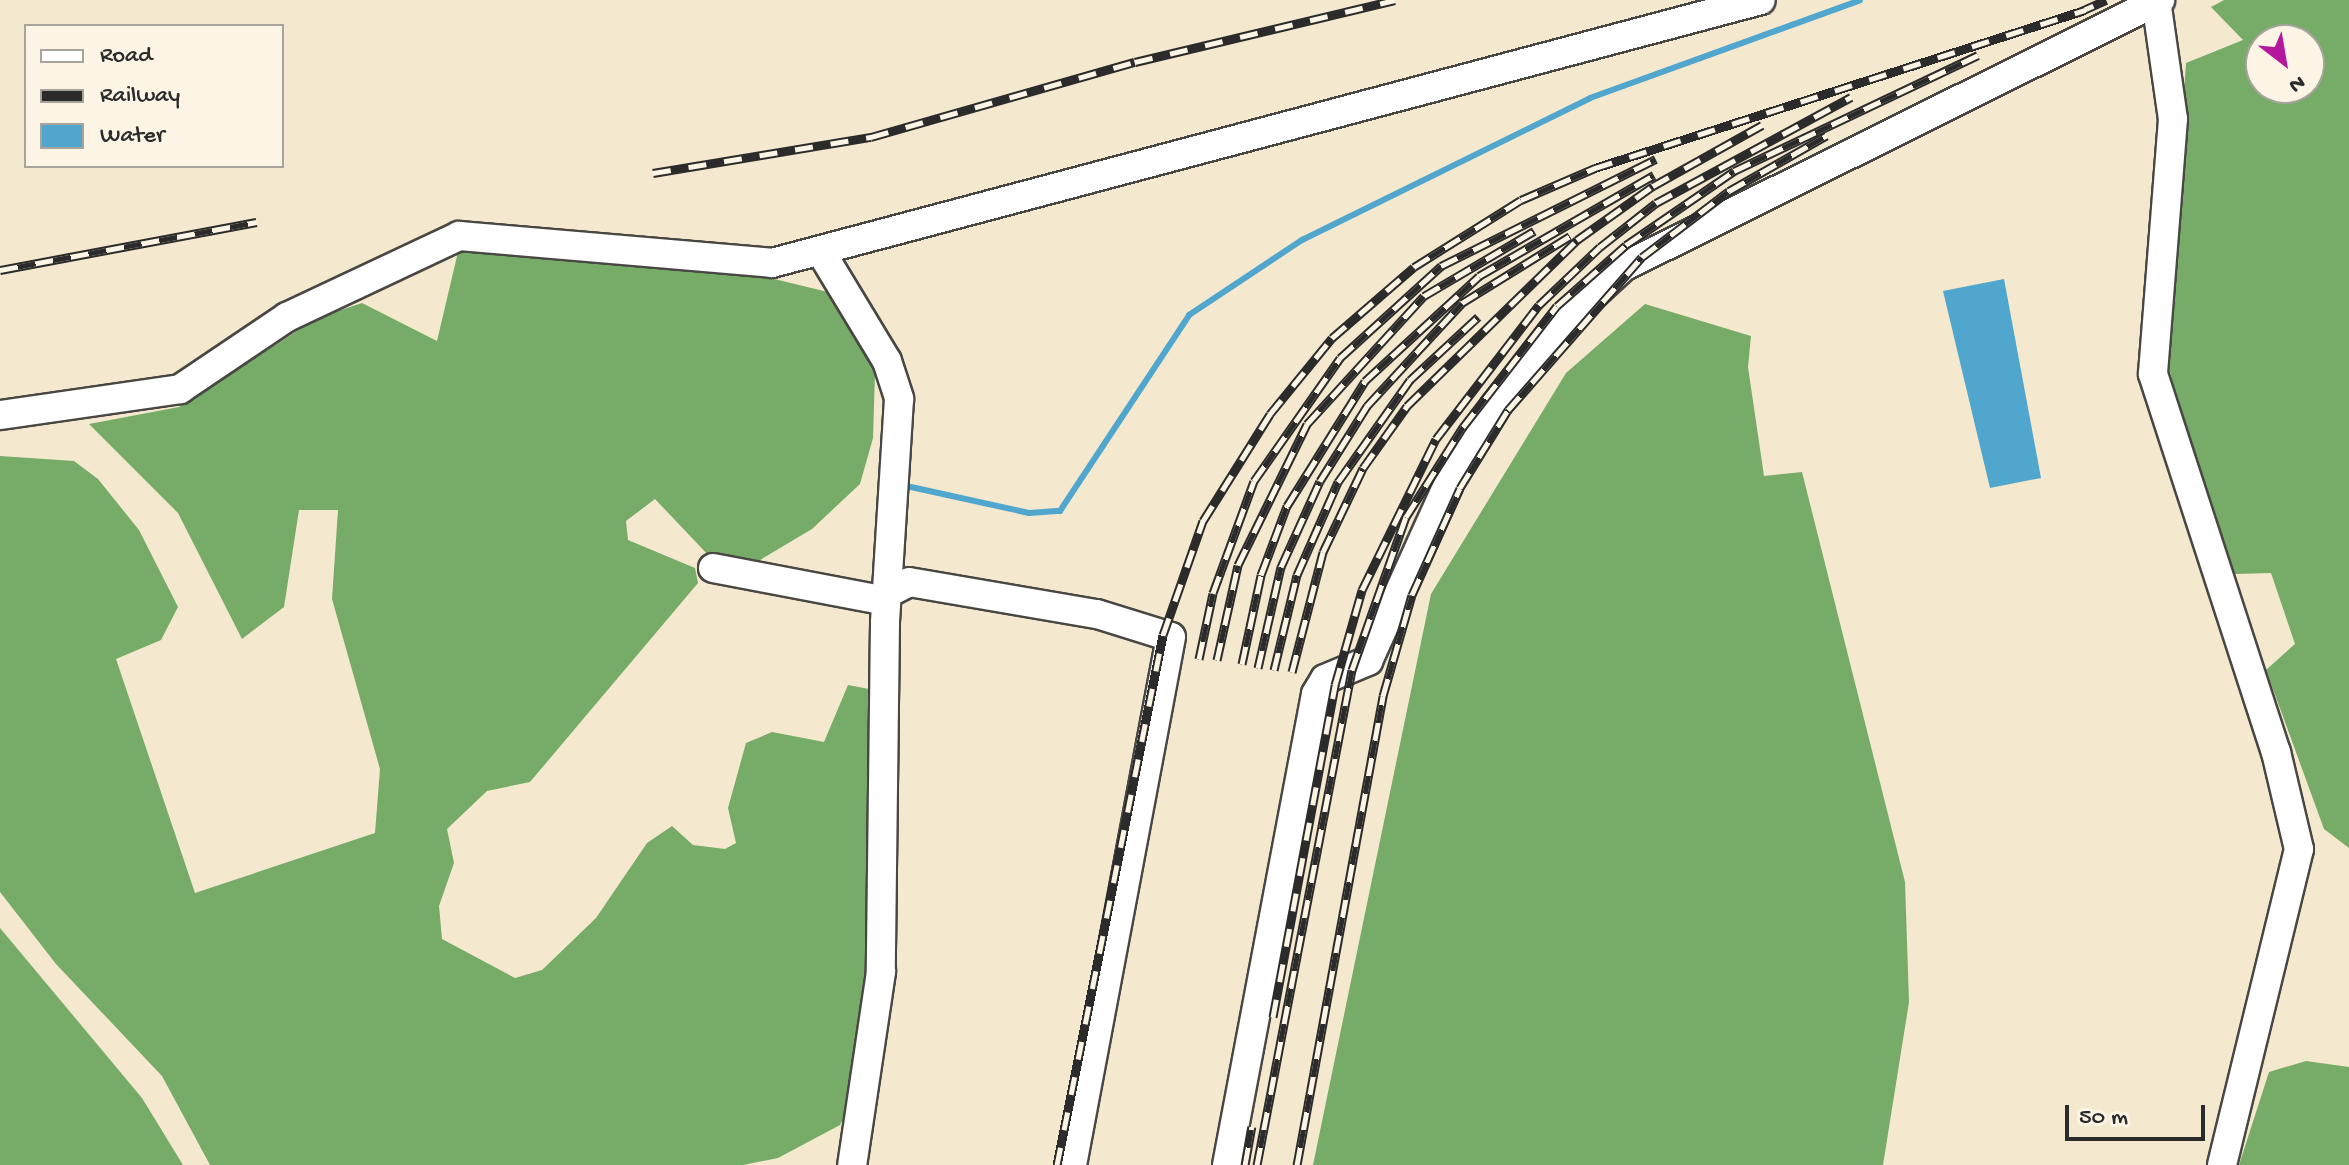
<!DOCTYPE html>
<html>
<head>
<meta charset="utf-8">
<style>
  body { margin:0 }
  #map { position:relative; width:2349px; height:1165px; overflow:hidden; background:#f4e8ce; font-family:"Gochi Hand",sans-serif }
  div>[style] { position:absolute }
  .forest>* { inset:0; background:#77ab68 }
  .water>* { inset:0; background:#50a6cd }
  .stream>* { height:6px; margin:-3px; padding:0 3px; transform-origin:3px; border-radius:3px; background:#50a6cd }
  .roads { filter:drop-shadow(2px 0 #494743) drop-shadow(-2px 0 #494743) drop-shadow(0 2px #494743) drop-shadow(0 -2px #494743) }
  .minor>* { height:28px; margin:-14px; padding:0 14px; transform-origin:14px; border-radius:14px; background:#fff }
  .rail>* { height:9px; margin-top:-4.5px; transform-origin:0; background:repeating-linear-gradient(90deg,#fcf5e5 0 18px,#2b2b2b 0 36px); box-sizing:border-box; border-block:2px solid #2b2b2b }
  span { translate:-50% -50%; white-space:nowrap; text-align:center; line-height:1.15; -webkit-text-stroke:7px #fcf5e5; paint-order:stroke }
  .legend { position:absolute; left:24px; top:24px; width:260px; height:144px; box-sizing:border-box; background:#fcf5e5; border:2px solid #a8a49b; margin:0; padding:10px 14px; list-style:none; font-size:24px; color:#2b2b2b }
  .legend li { display:flex; align-items:center; gap:16px; height:40px }
  .legend b { width:40px; border:2px solid #a8a49b }
  .north { position:absolute; left:2245px; top:24px; width:80px; height:80px; box-sizing:border-box; background:#fcf5e5; border:2px solid #a8a49b; border-radius:50%; rotate:149deg; font-size:22px; font-weight:700; line-height:32px; text-align:center; color:#2b2b2b }
  .north::after { content:''; display:block; margin:auto; width:28px; height:36px; background:#b5179e; clip-path:polygon(50% 0,100% 100%,50% 72%,0 100%) }
  .scale { position:absolute; left:2065px; top:1105px; width:140px; height:36px; box-sizing:border-box; border:4px solid #2b2b2b; border-top:0; padding-left:10px; font-size:24px; line-height:28px; white-space:nowrap; color:#2b2b2b; -webkit-text-stroke:6px #fcf5e5; paint-order:stroke }
</style>
</head>
<body>
<div id="map">
  <div class="forest">
    <div style="clip-path:polygon(evenodd,2224px 0,2349px 0,2349px 848px,2324px 829px,2266px 670px,2295px 644px,2271px 573px,2235px 574px,2188px 446px,2166px 355px,2186px 63px,2243px 40px,2211px 7px,2224px 0,2261px 40px,2309px 40px,2309px 88px,2261px 88px,2261px 40px)"></div>
    <div style="clip-path:polygon(477px 244px,758px 275px,832px 293px,875px 373px,873px 438px,860px 484px,812px 529px,750px 566px,711px 558px,655px 499px,626px 521px,628px 540px,695px 568px,698px 583px,530px 782px,487px 791px,447px 829px,454px 863px,439px 906px,442px 939px,515px 978px,542px 970px,596px 918px,647px 843px,672px 826px,693px 845px,725px 849px,736px 843px,728px 808px,746px 743px,772px 732px,824px 742px,848px 685px,874px 690px,867px 973px,857px 1091px,840px 1125px,778px 1158px,743px 1165px,210px 1165px,162px 1076px,56px 964px,0 892px,0 456px,74px 461px,98px 479px,139px 530px,178px 607px,161px 640px,116px 659px,195px 893px,375px 833px,380px 769px,332px 599px,338px 510px,299px 510px,284px 607px,242px 639px,178px 513px,89px 424px,179px 407px,317px 318px,362px 303px,437px 341px,458px 252px)"></div>
    <div style="clip-path:polygon(1645px 304px,1751px 336px,1748px 367px,1764px 476px,1802px 472px,1905px 882px,1909px 1002px,1883px 1165px,1313px 1165px,1431px 594px,1566px 373px)"></div>
    <div style="clip-path:polygon(0 928px,142px 1098px,183px 1165px,0 1165px)"></div>
    <div style="clip-path:polygon(2306px 1061px,2349px 1067px,2349px 1165px,2239px 1165px,2269px 1072px)"></div>
  </div>
  <div class="water">
    <div style="clip-path:polygon(2004px 279px,2041px 478px,1990px 488px,1943px 291px)"></div>
  </div>
  <div class="stream">
    <div style="left:911px;top:487px;width:121px;rotate:12.4deg"></div>
    <div style="left:1029px;top:513px;width:31px;rotate:-4deg"></div>
    <div style="left:1060px;top:511px;width:235px;rotate:-56.6deg"></div>
    <div style="left:1189px;top:315px;width:136px;rotate:-33.6deg"></div>
    <div style="left:1302px;top:240px;width:321px;rotate:-26.2deg"></div>
    <div style="left:1590px;top:98px;width:287px;rotate:-19.9deg"></div>
  </div>
  <div class="roads">
    <div class="minor">
      <div style="left:2156px;top:0;width:120px;rotate:81.9deg"></div>
      <div style="left:2173px;top:119px;width:256px;rotate:94.5deg"></div>
      <div style="left:2153px;top:374px;width:398px;rotate:72deg"></div>
      <div style="left:2276px;top:752px;width:100px;rotate:76.7deg"></div>
      <div style="left:2299px;top:849px;width:325px;rotate:103.7deg"></div>
      <div style="left:821px;top:252px;width:127px;rotate:58.8deg"></div>
      <div style="left:887px;top:361px;width:40px;rotate:72deg"></div>
      <div style="left:899px;top:399px;width:224px;rotate:93.6deg"></div>
      <div style="left:885px;top:623px;width:349px;rotate:90.7deg"></div>
      <div style="left:881px;top:972px;width:195px;rotate:98.5deg"></div>
      <div style="left:0;top:415px;width:182px;rotate:-8.2deg"></div>
      <div style="left:180px;top:389px;width:129px;rotate:-33.9deg"></div>
      <div style="left:287px;top:317px;width:190px;rotate:-25.2deg"></div>
      <div style="left:459px;top:236px;width:314px;rotate:4.9deg"></div>
      <div style="left:772px;top:263px;width:1023px;rotate:-14.89deg"></div>
      <div style="left:713px;top:568px;width:166px;rotate:10.8deg"></div>
      <div style="left:876px;top:599px;width:37px;rotate:-27deg"></div>
      <div style="left:909px;top:582px;width:191px;rotate:9.7deg"></div>
      <div style="left:1097px;top:614px;width:77px;rotate:17.3deg"></div>
      <div style="left:1171px;top:637px;width:537px;rotate:100.62deg"></div>
      <div style="left:1227px;top:1165px;width:479px;rotate:-79.3deg"></div>
      <div style="left:1316px;top:694px;width:17px;rotate:-59deg"></div>
      <div style="left:1325px;top:679px;width:47px;rotate:-22.7deg"></div>
      <div style="left:1368px;top:661px;width:201px;rotate:-65.6deg"></div>
      <div style="left:1451px;top:478px;width:84px;rotate:-58.6deg"></div>
      <div style="left:1495px;top:406px;width:100px;rotate:-51.5deg"></div>
      <div style="left:1557px;top:328px;width:90px;rotate:-42.7deg"></div>
      <div style="left:1623px;top:267px;width:600px;rotate:-26.44deg"></div>
    </div>
  </div>
  <div class="rail">
    <div style="left:2077px;top:13px;width:32px;rotate:-24deg"></div>
    <div style="left:653px;top:173px;width:221px;rotate:-9.4deg"></div>
    <div style="left:871px;top:137px;width:274px;rotate:-15.9deg"></div>
    <div style="left:1135px;top:62px;width:267px;rotate:-13.4deg"></div>
    <div style="left:0;top:270px;width:261px;rotate:-10.6deg"></div>
    <div style="left:1199px;top:659px;width:67px;rotate:-78deg"></div>
    <div style="left:1213px;top:593px;width:119px;rotate:-69.9deg"></div>
    <div style="left:1254px;top:481px;width:150px;rotate:-55deg"></div>
    <div style="left:1340px;top:358px;width:137px;rotate:-42.3deg"></div>
    <div style="left:1441px;top:266px;width:240px;rotate:-26.5deg"></div>
    <div style="left:1217px;top:660px;width:97px;rotate:-77.5deg"></div>
    <div style="left:1238px;top:565px;width:157px;rotate:-63.9deg"></div>
    <div style="left:1307px;top:424px;width:173px;rotate:-47.6deg"></div>
    <div style="left:1424px;top:296px;width:128px;rotate:-30.6deg"></div>
    <div style="left:1242px;top:664px;width:91px;rotate:-77.9deg"></div>
    <div style="left:1261px;top:575px;width:74px;rotate:-69.4deg"></div>
    <div style="left:1287px;top:506px;width:147px;rotate:-58deg"></div>
    <div style="left:1365px;top:381px;width:155px;rotate:-42.6deg"></div>
    <div style="left:1479px;top:276px;width:202px;rotate:-30deg"></div>
    <div style="left:1258px;top:668px;width:104px;rotate:-77.2deg"></div>
    <div style="left:1281px;top:567px;width:94px;rotate:-65.6deg"></div>
    <div style="left:1320px;top:481px;width:89px;rotate:-57.9deg"></div>
    <div style="left:1367px;top:406px;width:140px;rotate:-47.3deg"></div>
    <div style="left:1462px;top:303px;width:127px;rotate:-31.8deg"></div>
    <div style="left:1274px;top:670px;width:98px;rotate:-76.4deg"></div>
    <div style="left:1297px;top:575px;width:102px;rotate:-66.2deg"></div>
    <div style="left:1338px;top:482px;width:125px;rotate:-54.8deg"></div>
    <div style="left:1410px;top:380px;width:93px;rotate:-42.8deg"></div>
    <div style="left:1292px;top:672px;width:124px;rotate:-75.5deg"></div>
    <div style="left:1323px;top:552px;width:93px;rotate:-64.5deg"></div>
    <div style="left:1363px;top:468px;width:76px;rotate:-54.6deg"></div>
    <div style="left:1407px;top:406px;width:238px;rotate:-44.3deg"></div>
    <div style="left:1577px;top:240px;width:93px;rotate:-35.4deg"></div>
    <div style="left:1653px;top:186px;width:125px;rotate:-29.2deg"></div>
    <div style="left:1273px;top:1017px;width:338px;rotate:-79.4deg"></div>
    <div style="left:1335px;top:685px;width:99px;rotate:-74.1deg"></div>
    <div style="left:1362px;top:590px;width:168px;rotate:-63.9deg"></div>
    <div style="left:1436px;top:439px;width:169px;rotate:-52.5deg"></div>
    <div style="left:1539px;top:305px;width:84px;rotate:-43.6deg"></div>
    <div style="left:1600px;top:247px;width:71px;rotate:-38.2deg"></div>
    <div style="left:1656px;top:203px;width:222px;rotate:-28.5deg"></div>
    <div style="left:1057px;top:1165px;width:540px;rotate:-78.69deg"></div>
    <div style="left:1163px;top:635px;width:121px;rotate:-70.7deg"></div>
    <div style="left:1203px;top:521px;width:126px;rotate:-57.9deg"></div>
    <div style="left:1270px;top:414px;width:98px;rotate:-50.8deg"></div>
    <div style="left:1332px;top:338px;width:108px;rotate:-40.9deg"></div>
    <div style="left:1414px;top:267px;width:126px;rotate:-32.1deg"></div>
    <div style="left:1521px;top:200px;width:81px;rotate:-23.4deg"></div>
    <div style="left:1595px;top:168px;width:515px;rotate:-17.87deg"></div>
    <div style="left:1245px;top:1165px;width:39px;rotate:-80deg"></div>
    <div style="left:1257px;top:1165px;width:504px;rotate:-79.14deg"></div>
    <div style="left:1352px;top:670px;width:162px;rotate:-70.6deg"></div>
    <div style="left:1406px;top:517px;width:107px;rotate:-57.7deg"></div>
    <div style="left:1463px;top:427px;width:153px;rotate:-52.2deg"></div>
    <div style="left:1557px;top:306px;width:92px;rotate:-41.5deg"></div>
    <div style="left:1626px;top:245px;width:131px;rotate:-34.4deg"></div>
    <div style="left:1734px;top:171px;width:270px;rotate:-25.4deg"></div>
    <div style="left:1297px;top:1165px;width:477px;rotate:-79.6deg"></div>
    <div style="left:1383px;top:696px;width:105px;rotate:-74deg"></div>
    <div style="left:1412px;top:595px;width:117px;rotate:-65.8deg"></div>
    <div style="left:1460px;top:488px;width:92px;rotate:-58.4deg"></div>
    <div style="left:1508px;top:410px;width:203px;rotate:-48.8deg"></div>
    <div style="left:1642px;top:257px;width:109px;rotate:-37.2deg"></div>
    <div style="left:1729px;top:191px;width:112px;rotate:-29.6deg"></div>
  </div>
  <ul class="legend">
  <li><b style="height:10px;background:#fff"></b>Road</li>
  <li><b style="height:10px;background:#2b2b2b"></b>Railway</li>
  <li><b style="height:22px;background:#50a6cd"></b>Water</li>
  </ul>
  <div class="north">N</div>
  <div class="scale">50 m</div>
</div>
</body>
</html>
